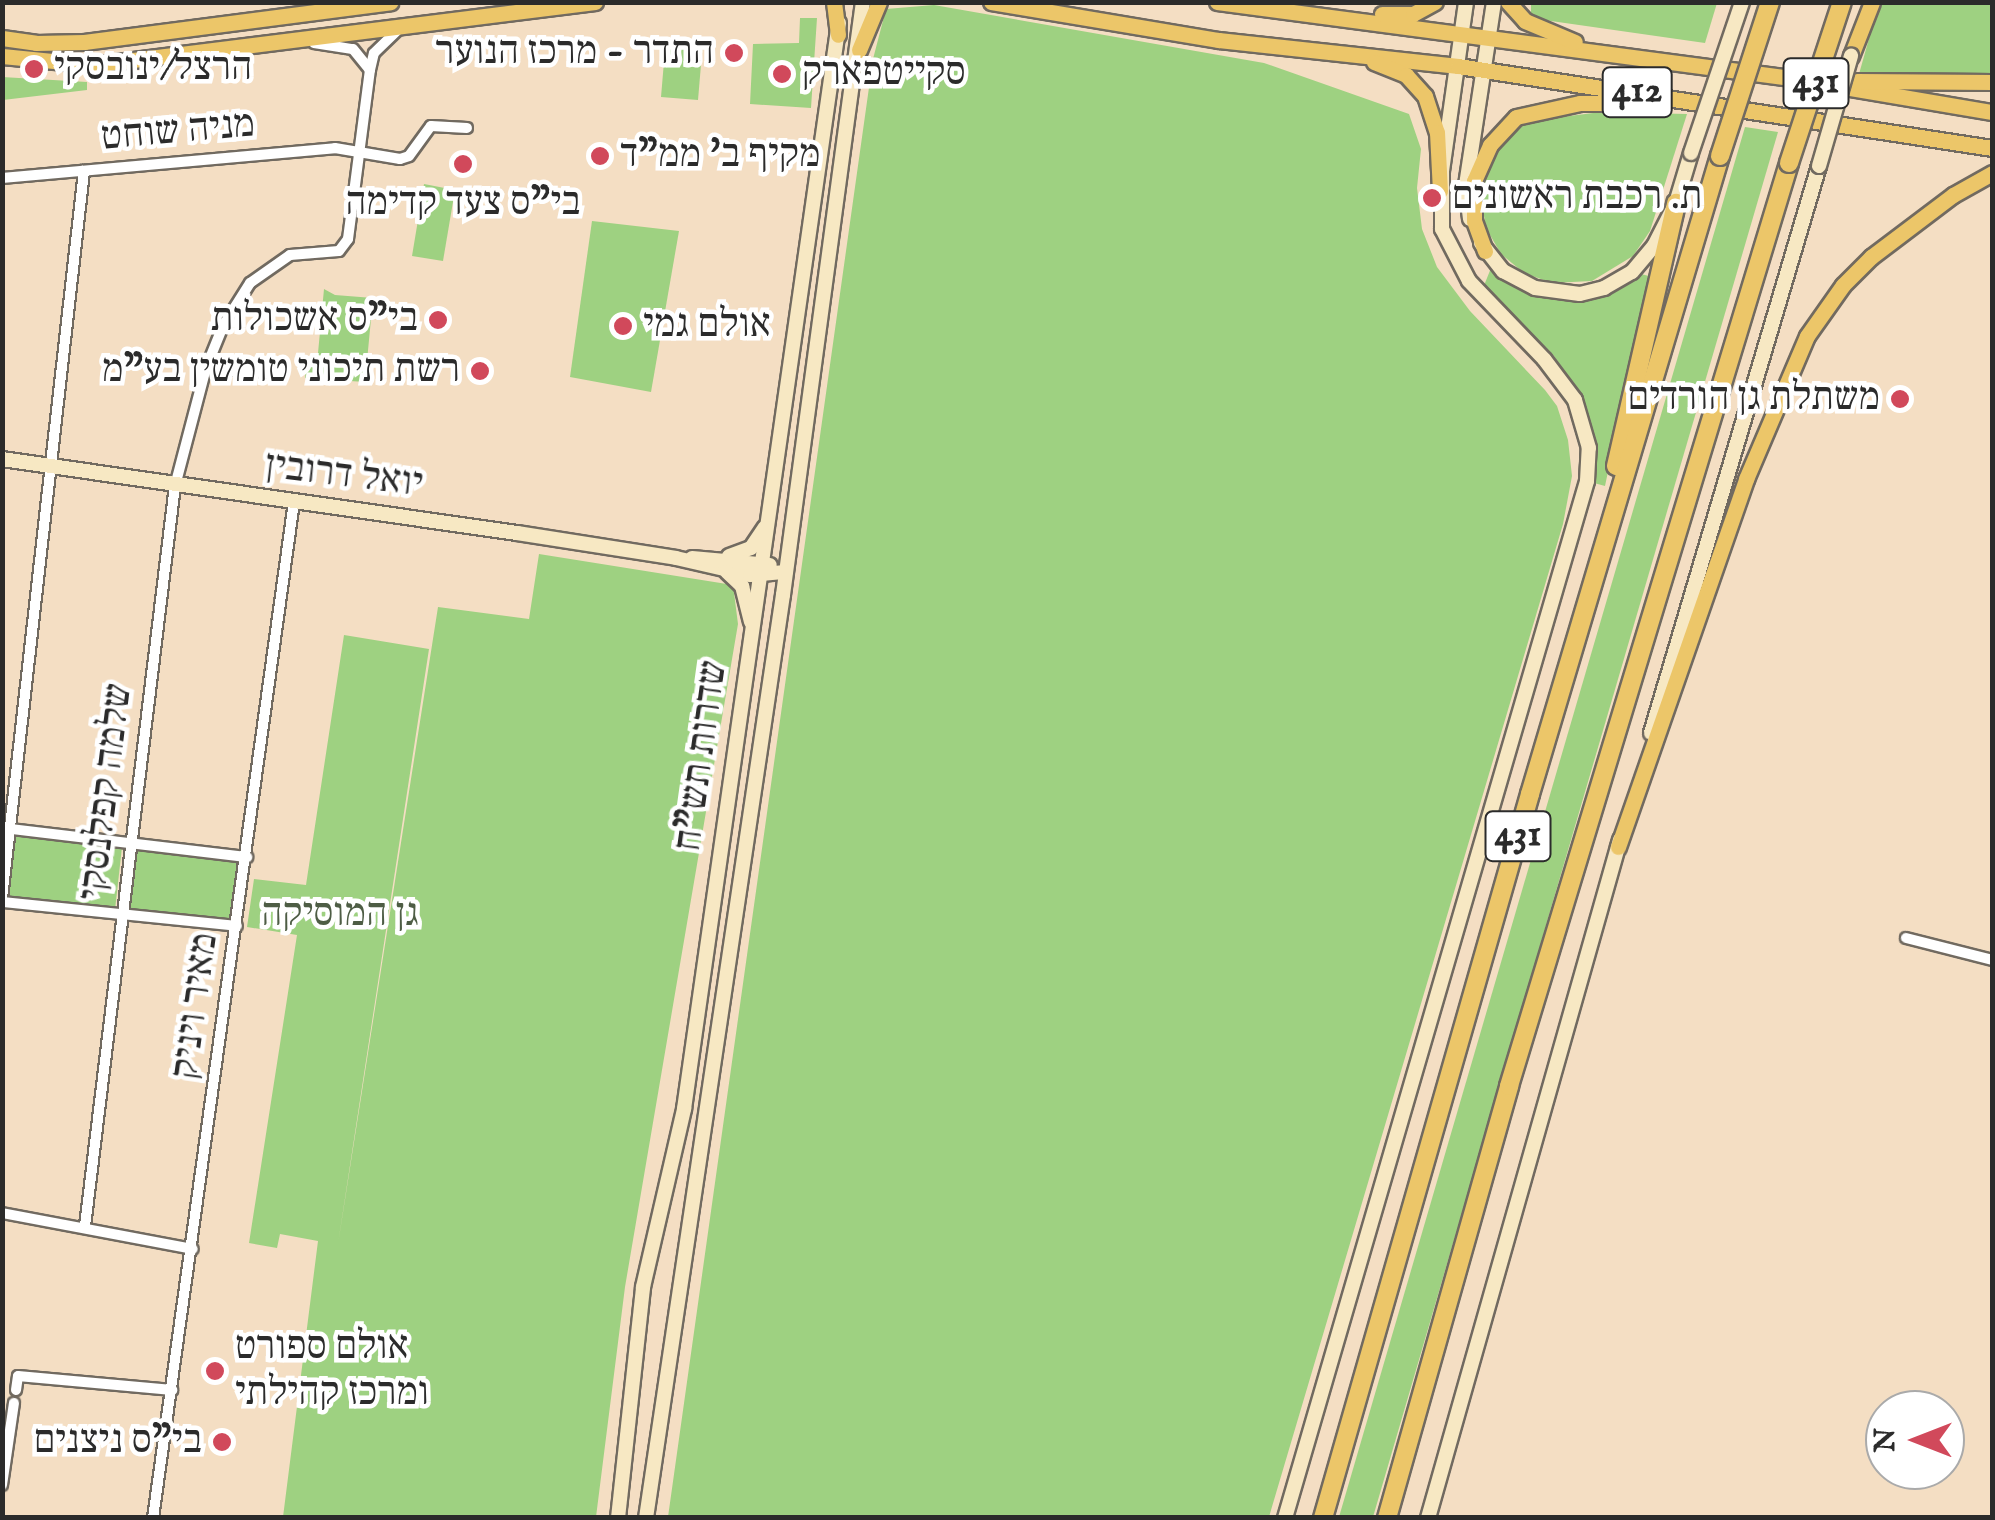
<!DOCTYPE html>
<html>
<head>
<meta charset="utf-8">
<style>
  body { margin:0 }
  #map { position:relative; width:1995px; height:1520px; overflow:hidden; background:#f4dec3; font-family:"IM FELL English","Frank Ruhl Libre",serif }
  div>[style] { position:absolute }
  .green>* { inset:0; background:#9ed181 }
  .roads { filter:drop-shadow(2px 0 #716a60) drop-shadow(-2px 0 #716a60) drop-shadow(0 2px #716a60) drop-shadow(0 -2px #716a60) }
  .street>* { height:10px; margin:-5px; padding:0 5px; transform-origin:5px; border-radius:5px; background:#fff }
  .secondary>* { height:14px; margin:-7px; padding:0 7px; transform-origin:7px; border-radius:7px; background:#f7e8c3 }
  .primary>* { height:15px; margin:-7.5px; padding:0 7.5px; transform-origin:7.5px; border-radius:7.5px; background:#ecc669 }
  .highway>* { height:18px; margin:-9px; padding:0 9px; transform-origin:9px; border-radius:9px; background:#ecc669 }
  .bridges { filter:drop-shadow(2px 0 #716a60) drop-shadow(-2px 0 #716a60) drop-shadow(0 2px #716a60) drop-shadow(0 -2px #716a60) }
  .secondary-bridge>* { height:14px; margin:-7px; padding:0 7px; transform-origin:7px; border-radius:7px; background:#f7e8c3 }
  .highway-bridge>* { height:18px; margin:-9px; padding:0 9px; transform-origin:9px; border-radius:9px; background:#ecc669 }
  .dots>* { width:28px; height:28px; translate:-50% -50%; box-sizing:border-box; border:5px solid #fff; border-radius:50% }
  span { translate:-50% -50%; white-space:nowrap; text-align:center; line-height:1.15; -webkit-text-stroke:9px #fff; paint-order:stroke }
  .shield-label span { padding:2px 8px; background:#fff; border:2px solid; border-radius:8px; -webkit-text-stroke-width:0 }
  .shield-label { font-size:38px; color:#2b2b2b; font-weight:700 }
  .poi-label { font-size:40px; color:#2b2b2b }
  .right { translate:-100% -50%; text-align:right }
  .left { translate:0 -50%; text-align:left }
  .street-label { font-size:40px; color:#2b2b2b }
  .park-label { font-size:40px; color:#4e5d45 }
  .frame { position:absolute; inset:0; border:5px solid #2b2b2b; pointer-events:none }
  .north { position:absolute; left:1865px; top:1390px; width:100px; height:100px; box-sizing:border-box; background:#fff; border:2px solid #aaa; border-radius:50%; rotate:270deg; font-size:28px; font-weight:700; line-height:40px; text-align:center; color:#2b2b2b }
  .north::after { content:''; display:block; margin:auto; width:35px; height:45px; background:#d1495b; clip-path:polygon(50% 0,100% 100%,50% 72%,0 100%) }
</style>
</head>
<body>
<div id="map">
  <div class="green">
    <div style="clip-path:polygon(1531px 3px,1531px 2px,1717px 3px,1705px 43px,1544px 20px,1531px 15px)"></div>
    <div style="clip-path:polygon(1879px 3px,1992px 3px,1992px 75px,1859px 74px)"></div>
    <div style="clip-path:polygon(934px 5px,1264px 63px,1409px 114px,1421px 149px,1417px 188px,1422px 229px,1437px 267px,1470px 311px,1545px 390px,1557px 406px,1568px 440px,1572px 476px,1563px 524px,1269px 1517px,668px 1517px,873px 59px,886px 9px)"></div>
    <div style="clip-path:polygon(800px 18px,817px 18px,811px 108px,750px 104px,753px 44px,799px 43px)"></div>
    <div style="clip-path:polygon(666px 38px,703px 41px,698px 100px,661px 97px)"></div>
    <div style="clip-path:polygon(2px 77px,87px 82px,87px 90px,3px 100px)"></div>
    <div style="clip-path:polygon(1601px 112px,1687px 114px,1650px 231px,1633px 256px,1592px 281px,1552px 283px,1524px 273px,1501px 254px,1486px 228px,1481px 198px,1489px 163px,1505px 138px,1530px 121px)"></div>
    <div style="clip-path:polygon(1745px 127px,1778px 132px,1373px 1517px,1339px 1517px)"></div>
    <div style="clip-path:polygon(424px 184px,455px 190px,443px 261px,412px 256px)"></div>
    <div style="clip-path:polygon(592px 221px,679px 231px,651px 392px,570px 377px)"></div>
    <div style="clip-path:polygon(1491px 268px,1527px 292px,1570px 302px,1603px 297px,1641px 274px,1649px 276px,1605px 486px,1594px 483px,1595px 442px,1583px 401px,1554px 356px,1483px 288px)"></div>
    <div style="clip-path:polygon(324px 289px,335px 295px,373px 298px,365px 382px,305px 378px,307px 359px,318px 353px)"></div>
    <div style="clip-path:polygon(539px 554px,733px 585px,738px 624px,625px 1287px,596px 1517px,283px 1517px,318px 1241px,280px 1234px,277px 1248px,249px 1243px,297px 935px,247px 927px,254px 879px,306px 885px,344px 635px,429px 649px,338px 1244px,438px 607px,529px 619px)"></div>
    <div style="clip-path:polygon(15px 834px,122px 847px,115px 910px,8px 898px)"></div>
    <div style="clip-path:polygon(135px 849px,240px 863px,232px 923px,127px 909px)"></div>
  </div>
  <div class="roads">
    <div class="street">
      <div style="left:314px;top:43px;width:39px;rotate:9deg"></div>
      <div style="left:353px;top:49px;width:27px;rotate:51deg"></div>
      <div style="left:2px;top:178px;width:334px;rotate:-5.1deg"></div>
      <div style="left:335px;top:148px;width:66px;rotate:9.6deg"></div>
      <div style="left:400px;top:159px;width:9px;rotate:-18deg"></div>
      <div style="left:409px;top:156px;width:37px;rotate:-54deg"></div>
      <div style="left:431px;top:126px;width:36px;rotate:3deg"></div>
      <div style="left:206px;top:368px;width:58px;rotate:3.9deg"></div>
      <div style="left:11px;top:829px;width:238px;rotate:6.8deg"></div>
      <div style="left:2px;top:898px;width:732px;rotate:-83.56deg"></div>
      <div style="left:2px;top:902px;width:236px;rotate:5.8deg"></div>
      <div style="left:1906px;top:938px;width:89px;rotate:14.3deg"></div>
      <div style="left:2px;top:1213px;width:194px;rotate:10.7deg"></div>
      <div style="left:85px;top:1226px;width:745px;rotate:-83.07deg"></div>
      <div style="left:175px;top:486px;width:122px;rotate:-75.3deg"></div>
      <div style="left:206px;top:368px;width:45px;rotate:-68deg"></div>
      <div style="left:223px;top:326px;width:51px;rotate:-57.9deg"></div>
      <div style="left:250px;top:283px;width:49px;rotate:-35deg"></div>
      <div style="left:290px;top:255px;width:49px;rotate:-4.7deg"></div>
      <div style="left:339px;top:251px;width:15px;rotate:-53deg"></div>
      <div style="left:348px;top:239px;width:170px;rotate:-82.6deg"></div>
      <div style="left:370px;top:70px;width:17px;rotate:-77deg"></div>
      <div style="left:374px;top:53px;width:36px;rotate:-44deg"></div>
      <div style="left:16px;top:1390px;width:14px;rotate:-82deg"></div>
      <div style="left:18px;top:1376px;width:155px;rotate:5.2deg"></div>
      <div style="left:2px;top:1485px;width:83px;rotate:-81.7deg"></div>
      <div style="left:153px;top:1518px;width:1026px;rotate:-82.1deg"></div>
    </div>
    <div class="secondary">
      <div style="left:1470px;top:219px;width:34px;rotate:-97deg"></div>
      <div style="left:1466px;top:185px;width:185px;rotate:-81.3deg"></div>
      <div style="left:1481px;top:243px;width:36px;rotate:52deg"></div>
      <div style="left:1503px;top:271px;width:36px;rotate:28deg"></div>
      <div style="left:1535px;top:288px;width:45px;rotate:7.6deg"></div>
      <div style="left:1580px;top:294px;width:25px;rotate:-14deg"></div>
      <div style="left:1604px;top:288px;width:32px;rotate:-30deg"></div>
      <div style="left:1632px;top:272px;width:34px;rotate:-50deg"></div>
      <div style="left:1654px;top:246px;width:48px;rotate:-62.9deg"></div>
      <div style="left:1676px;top:203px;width:52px;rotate:-73.3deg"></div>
      <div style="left:2px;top:459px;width:520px;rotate:8.18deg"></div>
      <div style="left:517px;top:533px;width:161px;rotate:8.9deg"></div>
      <div style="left:676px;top:558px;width:76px;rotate:12.9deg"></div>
      <div style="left:750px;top:575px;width:36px;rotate:-5deg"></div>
      <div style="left:729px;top:556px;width:23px;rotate:-20deg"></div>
      <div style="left:751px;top:548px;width:25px;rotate:-56deg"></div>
      <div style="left:692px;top:558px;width:78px;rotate:5.1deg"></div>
      <div style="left:727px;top:572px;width:21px;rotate:43deg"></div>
      <div style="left:742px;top:586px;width:37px;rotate:76deg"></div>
      <div style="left:1651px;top:733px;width:591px;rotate:-73.5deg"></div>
      <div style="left:618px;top:1518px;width:232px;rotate:-83.8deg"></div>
      <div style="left:643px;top:1287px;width:183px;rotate:-77deg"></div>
      <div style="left:684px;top:1109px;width:1097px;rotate:-81.88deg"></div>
      <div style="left:646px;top:1518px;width:933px;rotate:-81.56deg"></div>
      <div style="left:783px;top:595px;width:598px;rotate:-82.32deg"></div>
      <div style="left:1285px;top:1518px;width:1080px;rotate:-73.76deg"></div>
      <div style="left:1587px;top:481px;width:33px;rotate:-87deg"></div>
      <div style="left:1589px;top:448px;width:50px;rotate:-106.3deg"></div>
      <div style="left:1575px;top:400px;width:51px;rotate:-127.1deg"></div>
      <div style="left:1544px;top:359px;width:108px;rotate:-133.9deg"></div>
      <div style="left:1469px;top:281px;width:59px;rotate:-117.4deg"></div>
      <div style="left:1442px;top:229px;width:58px;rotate:-90deg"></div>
      <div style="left:1442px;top:171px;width:171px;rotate:-81.9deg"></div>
      <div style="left:1428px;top:1518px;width:705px;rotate:-74.19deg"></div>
    </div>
    <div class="primary">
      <div style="left:834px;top:2px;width:33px;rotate:83deg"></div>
      <div style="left:991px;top:2px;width:231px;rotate:9.5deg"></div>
      <div style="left:1219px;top:40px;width:240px;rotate:6.2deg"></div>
      <div style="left:1458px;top:66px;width:540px;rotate:8.73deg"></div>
      <div style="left:1217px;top:2px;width:579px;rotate:7.54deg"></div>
      <div style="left:1791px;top:78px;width:204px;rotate:9.6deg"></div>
      <div style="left:1508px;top:2px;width:25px;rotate:48deg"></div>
      <div style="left:1525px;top:21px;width:54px;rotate:22.8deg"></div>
      <div style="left:1382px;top:14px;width:31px"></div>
      <div style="left:1413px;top:14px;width:25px;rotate:-29deg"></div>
      <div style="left:2px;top:38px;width:34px;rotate:8deg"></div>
      <div style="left:36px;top:43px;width:48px;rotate:-1.2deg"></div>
      <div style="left:84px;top:42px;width:309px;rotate:-7.4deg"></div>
      <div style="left:859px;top:50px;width:52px;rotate:-67.4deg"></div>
      <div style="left:2px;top:56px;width:91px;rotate:5.6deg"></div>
      <div style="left:93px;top:65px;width:506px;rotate:-7.15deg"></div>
      <div style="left:1851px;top:56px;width:58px;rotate:-68.7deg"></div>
      <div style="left:1374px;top:62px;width:35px;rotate:22deg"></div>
      <div style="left:1406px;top:75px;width:28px;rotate:48deg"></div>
      <div style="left:1425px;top:96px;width:38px;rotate:72deg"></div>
      <div style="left:1437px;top:132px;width:59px;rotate:87.1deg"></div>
      <div style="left:1857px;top:81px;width:135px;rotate:0.4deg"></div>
      <div style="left:1485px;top:251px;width:32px;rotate:-110deg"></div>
      <div style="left:1474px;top:221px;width:40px;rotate:-90deg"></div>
      <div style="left:1474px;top:181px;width:39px;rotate:-66deg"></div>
      <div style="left:1490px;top:145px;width:38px;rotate:-47deg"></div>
      <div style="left:1516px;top:117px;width:66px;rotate:-12.3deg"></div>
      <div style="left:1580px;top:103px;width:70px"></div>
      <div style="left:1618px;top:847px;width:390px;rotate:-70.8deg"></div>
      <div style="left:1746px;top:479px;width:155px;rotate:-66.9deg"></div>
      <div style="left:1807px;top:336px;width:62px;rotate:-54.8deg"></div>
      <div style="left:1843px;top:285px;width:40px;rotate:-45deg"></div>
      <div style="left:1871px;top:257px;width:103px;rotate:-37.1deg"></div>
      <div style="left:1953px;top:195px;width:45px;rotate:-29.4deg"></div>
    </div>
    <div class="highway">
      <div style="left:1616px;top:466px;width:270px;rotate:-77.1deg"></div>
      <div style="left:1323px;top:1518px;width:753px;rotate:-74.04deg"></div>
      <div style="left:1530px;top:794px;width:666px;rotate:-73.42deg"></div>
      <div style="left:1387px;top:1518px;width:449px;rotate:-74.2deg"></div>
      <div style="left:1509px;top:1086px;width:965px;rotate:-73.12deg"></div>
    </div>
  </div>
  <div class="bridges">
    <div class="secondary-bridge">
      <div style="left:1691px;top:153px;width:159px;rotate:-71.3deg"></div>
      <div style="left:1819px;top:166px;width:115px;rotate:-73.8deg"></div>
    </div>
    <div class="highway-bridge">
      <div style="left:1720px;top:156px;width:162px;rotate:-72deg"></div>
      <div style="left:1789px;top:163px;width:169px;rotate:-71.8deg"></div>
    </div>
  </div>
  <div class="dots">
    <div style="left:734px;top:53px;background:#d1495b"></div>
    <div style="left:34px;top:69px;background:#d1495b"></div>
    <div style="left:782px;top:74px;background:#d1495b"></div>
    <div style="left:600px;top:156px;background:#d1495b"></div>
    <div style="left:463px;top:164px;background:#d1495b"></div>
    <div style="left:1432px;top:198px;background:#d1495b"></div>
    <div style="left:438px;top:320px;background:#d1495b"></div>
    <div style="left:623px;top:326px;background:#d1495b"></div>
    <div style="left:480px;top:371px;background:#d1495b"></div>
    <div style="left:1900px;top:399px;background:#d1495b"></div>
    <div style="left:215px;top:1371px;background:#d1495b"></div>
    <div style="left:222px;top:1442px;background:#d1495b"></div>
  </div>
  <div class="shield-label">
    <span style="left:1816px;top:83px">431</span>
    <span style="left:1637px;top:92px">412</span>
    <span style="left:1518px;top:836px">431</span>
  </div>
  <div class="poi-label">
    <span class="right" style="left:714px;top:53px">התדר - מרכז הנוער</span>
    <span class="left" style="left:54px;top:69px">הרצל/ינובסקי</span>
    <span class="left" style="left:802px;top:74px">סקייטפארק</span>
    <span class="left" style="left:620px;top:156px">מקיף ב' ממ"ד</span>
    <span class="left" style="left:1452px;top:198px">ת. רכבת ראשונים</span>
    <span style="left:463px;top:204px">בי"ס צעד קדימה</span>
    <span class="right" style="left:418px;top:320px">בי"ס אשכולות</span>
    <span class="left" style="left:643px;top:326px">אולם גמי</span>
    <span class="right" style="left:460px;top:371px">רשת תיכוני טומשין בע"מ</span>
    <span class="right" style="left:1880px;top:399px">משתלת גן הורדים</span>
    <span class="left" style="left:235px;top:1371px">אולם ספורט<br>ומרכז קהילתי</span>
    <span class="right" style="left:202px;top:1442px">בי"ס ניצנים</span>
  </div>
  <div class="street-label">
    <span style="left:178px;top:132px;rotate:-5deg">מניה שוחט</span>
    <span style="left:344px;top:476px;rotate:7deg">יואל דרובין</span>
    <span style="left:702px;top:756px;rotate:-82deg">שדרות תש"ח</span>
    <span style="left:107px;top:792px;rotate:-83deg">שלמה קפלנסקי</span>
    <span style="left:196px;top:1006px;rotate:-82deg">מאיר ויניק</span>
  </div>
  <div class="park-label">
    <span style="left:340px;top:915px">גן המוסיקה</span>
  </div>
  <div class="frame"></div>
  <div class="north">N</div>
</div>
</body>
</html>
